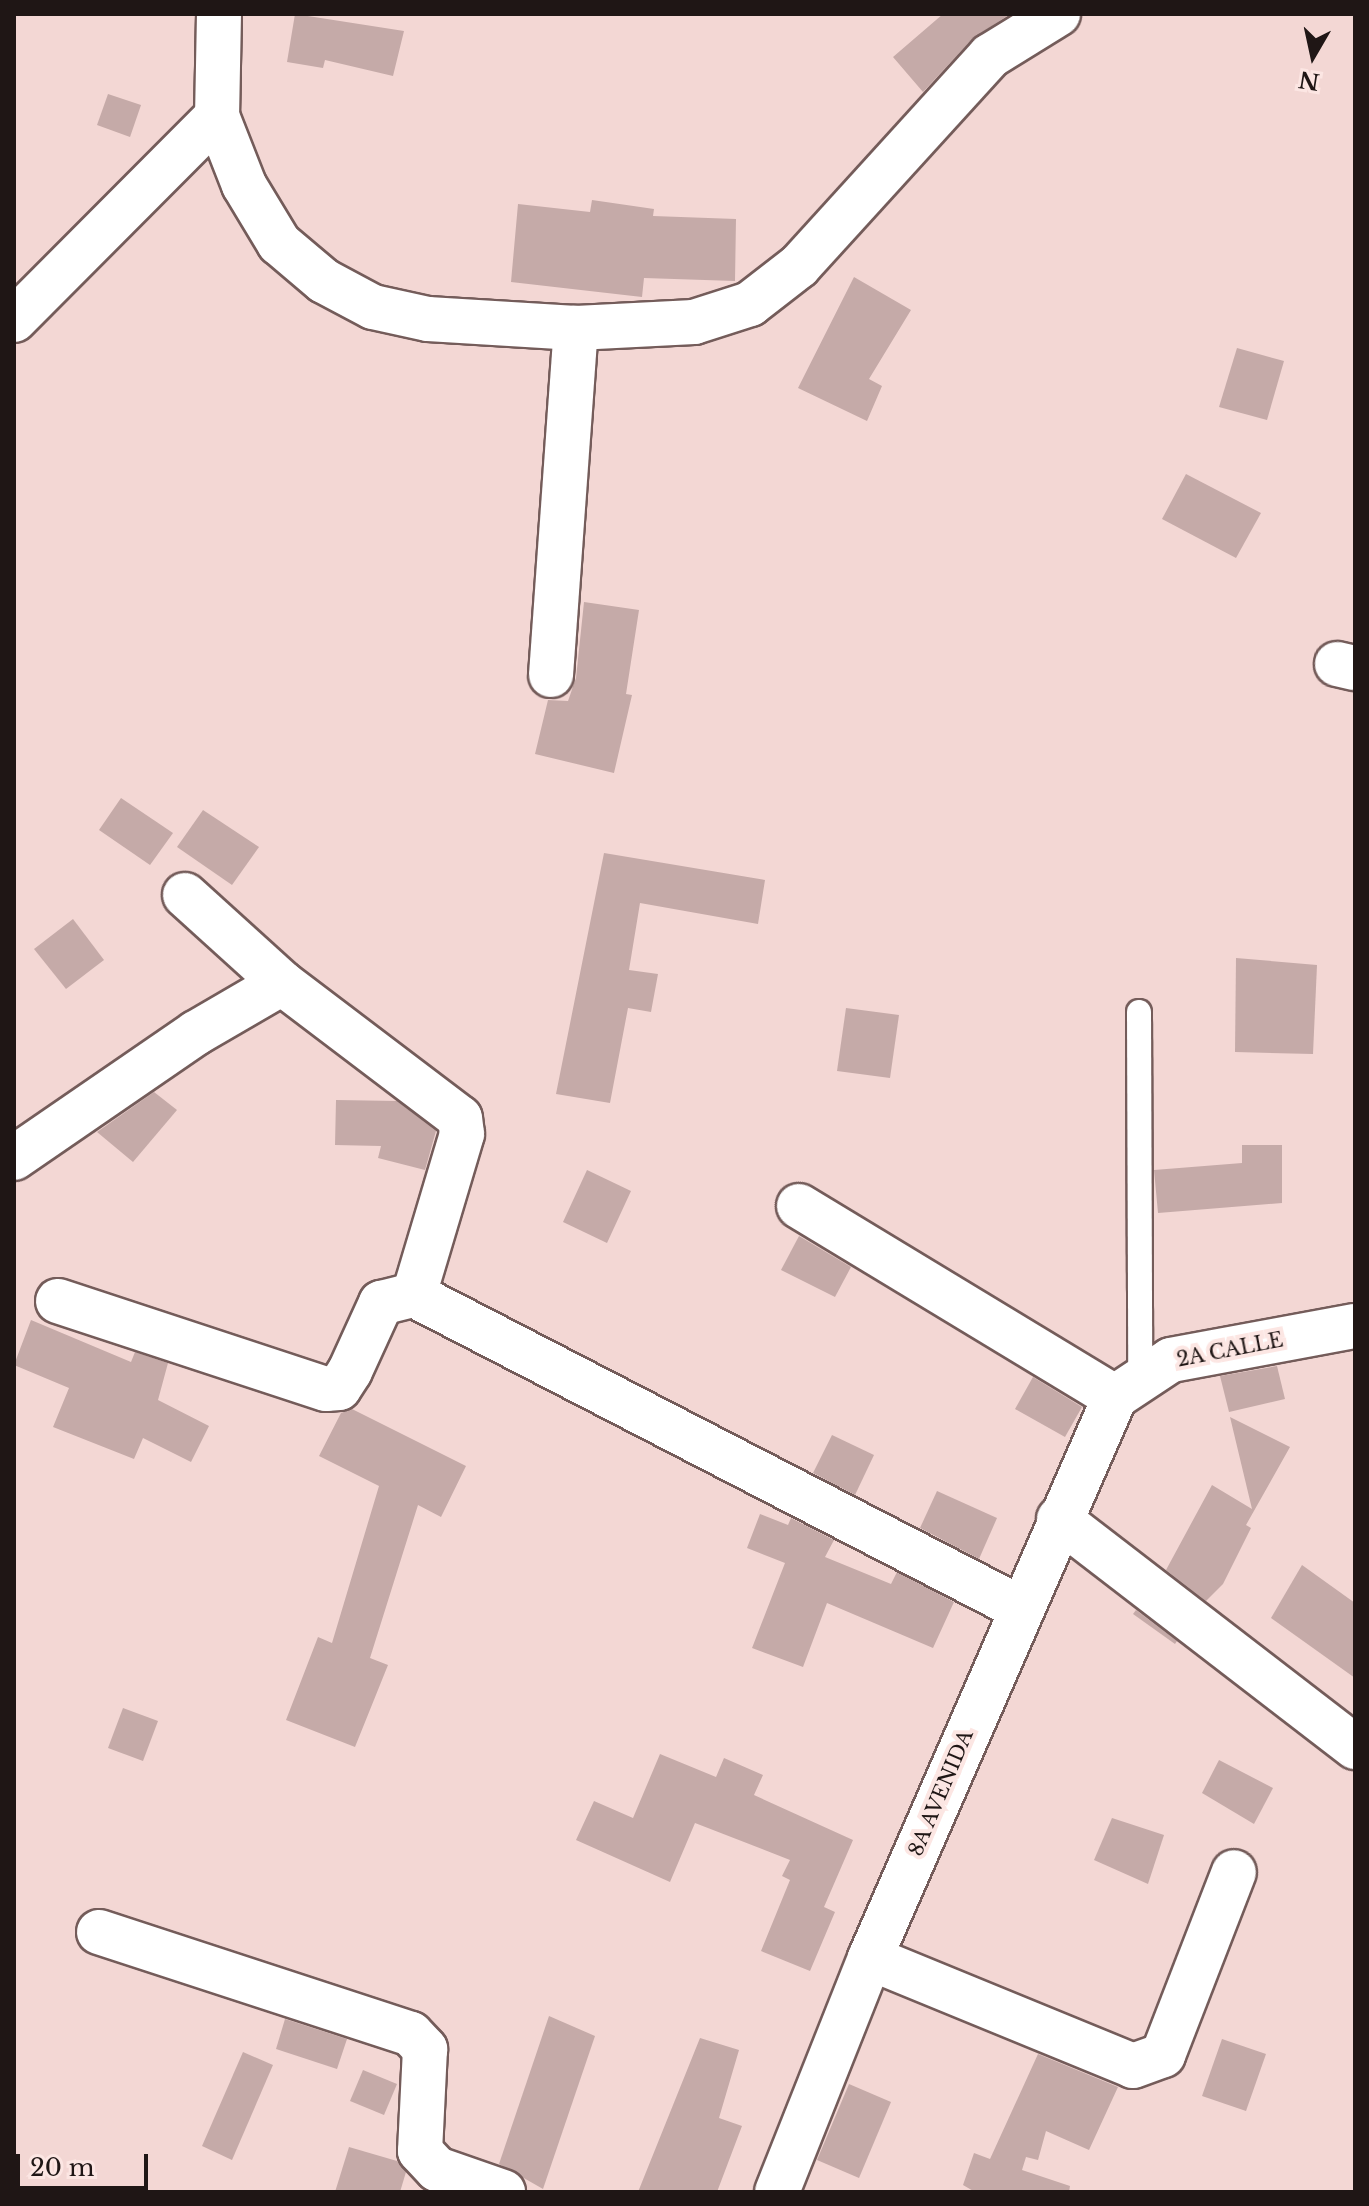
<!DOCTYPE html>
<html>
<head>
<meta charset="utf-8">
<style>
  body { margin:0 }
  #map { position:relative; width:1369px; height:2206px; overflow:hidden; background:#f3d7d4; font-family:"Libre Baskerville",serif }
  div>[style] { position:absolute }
  .building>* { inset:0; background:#c5aaa8 }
  .roads { filter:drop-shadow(2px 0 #745c5a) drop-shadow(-2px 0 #745c5a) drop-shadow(0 2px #745c5a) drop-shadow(0 -2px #745c5a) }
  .lane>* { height:24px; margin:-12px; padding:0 12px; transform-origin:12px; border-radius:12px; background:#fff }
  .street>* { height:44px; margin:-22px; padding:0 22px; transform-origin:22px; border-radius:22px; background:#fff }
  span { translate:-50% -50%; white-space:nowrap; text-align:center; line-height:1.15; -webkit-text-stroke:8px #fce6e3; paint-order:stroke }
  .street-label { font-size:20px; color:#1f1615 }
  .frame { position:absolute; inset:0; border:16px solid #1f1615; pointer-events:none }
  .north { position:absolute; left:1273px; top:16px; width:80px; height:80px; -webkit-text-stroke:6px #fce6e3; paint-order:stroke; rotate:189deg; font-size:22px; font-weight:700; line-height:32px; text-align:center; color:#1f1615 }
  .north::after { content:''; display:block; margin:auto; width:28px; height:36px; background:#1f1615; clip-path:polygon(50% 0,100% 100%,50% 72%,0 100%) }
  .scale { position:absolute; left:16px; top:2154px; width:132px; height:36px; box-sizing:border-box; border:4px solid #1f1615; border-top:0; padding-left:10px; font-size:24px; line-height:28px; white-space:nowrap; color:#1f1615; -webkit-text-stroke:6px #fce6e3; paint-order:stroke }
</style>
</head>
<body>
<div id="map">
  <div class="building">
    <div style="clip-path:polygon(295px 14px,404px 31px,393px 76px,325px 60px,323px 68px,287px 62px)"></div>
    <div style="clip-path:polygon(943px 14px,1010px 14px,972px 39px,923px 92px,893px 57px)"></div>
    <div style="clip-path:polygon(108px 94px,141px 105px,130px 137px,97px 125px)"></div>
    <div style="clip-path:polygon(592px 200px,654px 209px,653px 216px,736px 219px,735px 281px,644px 278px,642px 297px,511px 282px,518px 204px,590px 212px)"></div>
    <div style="clip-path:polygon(854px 277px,911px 310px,869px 379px,882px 386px,867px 421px,798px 388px)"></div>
    <div style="clip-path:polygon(1237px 348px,1284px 361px,1267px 420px,1219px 407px)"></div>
    <div style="clip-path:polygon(1186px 474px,1261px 513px,1236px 558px,1162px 519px)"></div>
    <div style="clip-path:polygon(584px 602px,639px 610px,626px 694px,632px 695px,614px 773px,535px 754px,548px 700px,568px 701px,576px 678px)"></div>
    <div style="clip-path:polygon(121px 798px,173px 833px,150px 865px,99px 830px)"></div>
    <div style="clip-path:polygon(203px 810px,259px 847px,232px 885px,177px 847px)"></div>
    <div style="clip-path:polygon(604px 853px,765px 880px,758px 924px,640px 903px,629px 970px,658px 974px,651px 1012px,628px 1008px,610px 1103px,556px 1094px)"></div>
    <div style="clip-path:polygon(73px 919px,104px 960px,66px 989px,34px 949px)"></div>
    <div style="clip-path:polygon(1236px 958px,1317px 965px,1313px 1054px,1235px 1052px)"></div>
    <div style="clip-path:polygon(846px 1008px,899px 1015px,890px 1078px,837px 1071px)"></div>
    <div style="clip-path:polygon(154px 1092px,177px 1110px,133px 1162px,97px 1132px)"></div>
    <div style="clip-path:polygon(336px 1100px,397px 1101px,436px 1131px,425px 1170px,378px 1158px,381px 1146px,335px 1145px)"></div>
    <div style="clip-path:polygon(1242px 1145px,1282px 1145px,1282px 1203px,1158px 1213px,1154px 1170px,1242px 1163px)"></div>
    <div style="clip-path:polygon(587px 1170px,631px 1191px,607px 1243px,563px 1222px)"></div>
    <div style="clip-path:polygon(799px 1236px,851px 1267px,835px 1297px,781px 1270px)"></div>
    <div style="clip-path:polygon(31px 1320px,131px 1362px,135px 1352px,168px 1363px,158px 1400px,209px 1426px,191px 1462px,143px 1438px,134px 1459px,53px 1427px,69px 1388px,14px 1365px)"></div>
    <div style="clip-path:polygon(1277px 1366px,1285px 1399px,1229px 1412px,1220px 1376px)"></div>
    <div style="clip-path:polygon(1033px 1377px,1082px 1407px,1065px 1437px,1015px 1409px)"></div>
    <div style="clip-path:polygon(352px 1409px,466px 1466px,441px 1517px,418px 1505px,370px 1658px,388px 1665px,355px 1747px,286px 1720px,318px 1637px,332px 1643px,379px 1486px,319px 1456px,341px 1413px)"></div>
    <div style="clip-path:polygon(1230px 1417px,1290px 1447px,1246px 1525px,1251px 1528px,1223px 1584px,1206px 1601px,1166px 1570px,1212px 1485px,1252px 1509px)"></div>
    <div style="clip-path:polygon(832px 1435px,874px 1455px,855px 1495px,813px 1473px)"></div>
    <div style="clip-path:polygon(937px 1491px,997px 1518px,979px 1559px,920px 1528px)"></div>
    <div style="clip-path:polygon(760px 1514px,788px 1525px,791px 1518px,834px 1540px,825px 1557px,891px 1584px,897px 1572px,954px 1602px,933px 1648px,827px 1603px,803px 1667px,752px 1648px,785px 1563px,747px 1548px)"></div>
    <div style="clip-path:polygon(1302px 1565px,1355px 1603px,1355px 1678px,1271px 1618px)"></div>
    <div style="clip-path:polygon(1136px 1610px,1177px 1641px,1175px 1644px,1133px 1614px)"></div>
    <div style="clip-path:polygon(123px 1708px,158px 1721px,143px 1761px,108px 1748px)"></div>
    <div style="clip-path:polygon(660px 1754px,716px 1777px,724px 1758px,763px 1775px,754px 1795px,853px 1840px,824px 1907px,835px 1912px,810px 1971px,761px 1951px,790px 1880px,782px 1876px,790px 1860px,695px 1823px,670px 1882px,576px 1840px,594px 1801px,633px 1818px)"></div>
    <div style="clip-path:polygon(1219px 1760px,1273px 1788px,1254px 1824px,1202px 1793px)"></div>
    <div style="clip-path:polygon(1112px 1818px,1164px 1835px,1148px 1884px,1094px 1860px)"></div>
    <div style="clip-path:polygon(549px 2016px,595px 2036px,543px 2189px,499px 2164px)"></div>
    <div style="clip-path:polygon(285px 2019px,347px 2039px,337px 2069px,276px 2049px)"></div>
    <div style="clip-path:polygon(700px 2038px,739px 2050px,719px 2118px,742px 2126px,717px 2192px,638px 2192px)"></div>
    <div style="clip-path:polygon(1222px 2039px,1266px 2054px,1246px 2111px,1202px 2096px)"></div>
    <div style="clip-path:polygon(243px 2052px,273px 2065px,232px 2160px,202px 2146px)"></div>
    <div style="clip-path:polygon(1038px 2054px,1118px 2087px,1089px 2150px,1046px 2131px,1038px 2160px,1026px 2157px,1022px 2170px,1070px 2186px,1069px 2192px,975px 2192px,963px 2185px,974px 2153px,990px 2159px)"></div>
    <div style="clip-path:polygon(363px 2070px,397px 2084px,384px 2115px,350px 2101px)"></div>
    <div style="clip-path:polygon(849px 2084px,891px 2102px,859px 2178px,817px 2160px)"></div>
    <div style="clip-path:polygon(349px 2147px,397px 2161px,406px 2172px,400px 2192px,335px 2192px)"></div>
  </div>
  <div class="roads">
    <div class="lane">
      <div style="left:1139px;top:1012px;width:366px;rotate:89.8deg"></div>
    </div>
    <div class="street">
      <div style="left:219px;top:14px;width:102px;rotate:91.1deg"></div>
      <div style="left:217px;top:116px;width:74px;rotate:68.6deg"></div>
      <div style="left:244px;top:185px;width:68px;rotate:58.9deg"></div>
      <div style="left:279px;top:243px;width:59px;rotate:40.2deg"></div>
      <div style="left:324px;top:281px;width:55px;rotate:28deg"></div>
      <div style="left:373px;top:307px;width:56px;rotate:12.3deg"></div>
      <div style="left:428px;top:319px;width:148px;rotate:3.5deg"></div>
      <div style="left:576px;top:328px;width:118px;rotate:-2.9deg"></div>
      <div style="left:694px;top:322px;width:59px;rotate:-17.8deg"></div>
      <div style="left:750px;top:304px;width:62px;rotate:-37.8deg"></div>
      <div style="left:799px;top:266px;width:284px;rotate:-47.7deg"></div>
      <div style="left:990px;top:56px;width:80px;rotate:-31.7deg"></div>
      <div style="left:14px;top:320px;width:288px;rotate:-45.1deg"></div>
      <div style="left:1337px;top:664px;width:18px;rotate:13deg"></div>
      <div style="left:551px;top:675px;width:348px;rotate:-85.9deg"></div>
      <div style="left:185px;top:895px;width:131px;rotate:42.2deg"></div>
      <div style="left:282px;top:983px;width:223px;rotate:37.2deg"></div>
      <div style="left:460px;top:1118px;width:16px;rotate:83deg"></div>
      <div style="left:462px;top:1134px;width:168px;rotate:106.6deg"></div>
      <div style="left:14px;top:1158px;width:221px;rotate:-34.5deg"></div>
      <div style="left:196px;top:1033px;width:99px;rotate:-30.2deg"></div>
      <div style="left:799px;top:1206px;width:369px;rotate:31.2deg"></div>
      <div style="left:58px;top:1301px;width:282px;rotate:18.2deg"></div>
      <div style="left:326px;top:1389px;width:13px;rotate:-4deg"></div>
      <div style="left:339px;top:1388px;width:20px;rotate:-57deg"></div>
      <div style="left:350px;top:1371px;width:75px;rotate:-65.5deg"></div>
      <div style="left:381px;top:1303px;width:34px;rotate:-14deg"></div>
      <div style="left:414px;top:1295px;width:682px;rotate:27.32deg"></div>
      <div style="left:1059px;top:1519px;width:374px;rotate:37.6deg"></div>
      <div style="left:99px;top:1932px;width:328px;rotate:18.1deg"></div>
      <div style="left:411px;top:2034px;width:21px;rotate:47deg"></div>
      <div style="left:425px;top:2049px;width:102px;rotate:92.8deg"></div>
      <div style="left:420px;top:2151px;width:25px;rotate:47deg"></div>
      <div style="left:437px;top:2169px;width:70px;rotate:19.2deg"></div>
      <div style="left:870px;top:1958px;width:284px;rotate:22.3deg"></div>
      <div style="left:1133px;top:2066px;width:32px;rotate:-20deg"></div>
      <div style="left:1163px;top:2055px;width:196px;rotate:-68.8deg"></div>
      <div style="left:777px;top:2192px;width:252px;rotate:-68.3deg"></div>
      <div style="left:870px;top:1958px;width:612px;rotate:-66.41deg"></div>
      <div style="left:1115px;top:1397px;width:67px;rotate:-33.5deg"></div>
      <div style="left:1171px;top:1360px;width:187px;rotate:-10.5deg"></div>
    </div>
  </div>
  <div class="street-label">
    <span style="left:1230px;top:1350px;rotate:-11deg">2A CALLE</span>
    <span style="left:941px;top:1793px;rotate:-67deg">8A AVENIDA</span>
  </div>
  <div class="frame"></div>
  <div class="north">N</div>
  <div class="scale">20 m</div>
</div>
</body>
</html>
